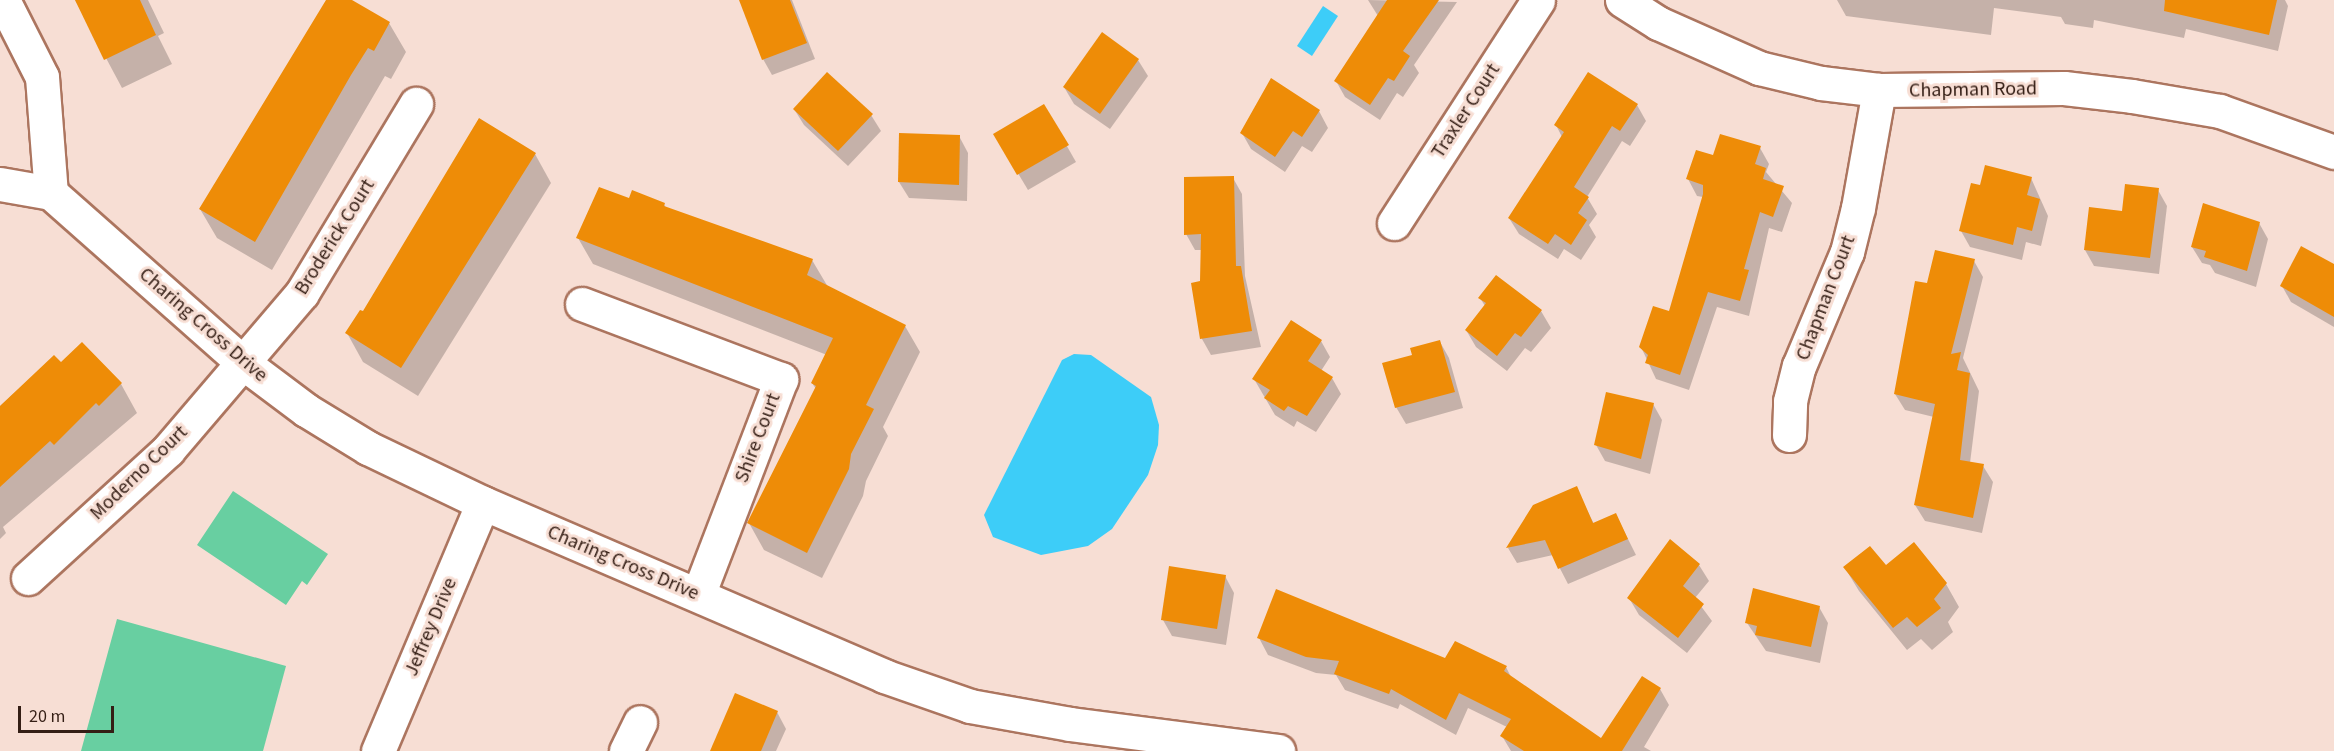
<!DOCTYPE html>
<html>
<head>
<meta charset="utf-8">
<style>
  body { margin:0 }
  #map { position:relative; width:2334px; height:751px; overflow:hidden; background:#f7ded4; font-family:"Source Sans 3",sans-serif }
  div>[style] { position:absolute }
  .green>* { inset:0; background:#68cfa1 }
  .water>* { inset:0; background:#3dcdf8 }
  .shadow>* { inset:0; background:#0003 }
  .building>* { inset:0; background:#ee8c07 }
  .roads { filter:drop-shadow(2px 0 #ac755f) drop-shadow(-2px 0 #ac755f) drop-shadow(0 2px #ac755f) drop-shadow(0 -2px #ac755f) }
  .minor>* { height:33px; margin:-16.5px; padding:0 16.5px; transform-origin:16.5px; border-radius:16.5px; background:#fff }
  span { translate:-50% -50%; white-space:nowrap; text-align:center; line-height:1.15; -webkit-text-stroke:6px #f7ded4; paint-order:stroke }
  .street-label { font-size:20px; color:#341e15 }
  .scale { position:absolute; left:18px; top:706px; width:96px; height:27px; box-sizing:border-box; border:3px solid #341e15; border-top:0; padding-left:8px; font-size:18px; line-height:21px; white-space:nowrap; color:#341e15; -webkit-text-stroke:4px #f7ded4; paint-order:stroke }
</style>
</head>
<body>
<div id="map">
  <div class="green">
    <div style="clip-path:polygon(233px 491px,328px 554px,307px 585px,302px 581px,286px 605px,197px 545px)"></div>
    <div style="clip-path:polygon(117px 619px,286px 666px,263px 751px,81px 751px)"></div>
  </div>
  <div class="water">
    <div style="clip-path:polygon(1323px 6px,1338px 16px,1312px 56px,1297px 46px)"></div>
    <div style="clip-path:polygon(1074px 354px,1091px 355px,1151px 397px,1159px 425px,1158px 445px,1148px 475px,1112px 529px,1088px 546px,1041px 555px,993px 537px,984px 515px,1062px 360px)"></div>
  </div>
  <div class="shadow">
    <div style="clip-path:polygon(75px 0,148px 0,164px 33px,158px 36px,172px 64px,122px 88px)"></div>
    <div style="clip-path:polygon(327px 0,349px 0,389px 23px,406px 52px,391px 79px,385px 76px,272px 270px,217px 238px,200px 209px)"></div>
    <div style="clip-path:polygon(748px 0,792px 0,815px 59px,772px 75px,763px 59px)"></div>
    <div style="clip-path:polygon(1368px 0,1457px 2px,1414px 65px,1419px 73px,1403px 97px,1397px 93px,1380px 120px,1345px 97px,1336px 81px,1378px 16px)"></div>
    <div style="clip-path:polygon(1837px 0,2285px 0,2288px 6px,2278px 51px,2186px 29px,2184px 38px,2094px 20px,2093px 28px,2065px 24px,2061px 17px,1994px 8px,1991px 35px,1846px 16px)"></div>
    <div style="clip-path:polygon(1138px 60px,1148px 76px,1110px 129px,1074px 104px,1064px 87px)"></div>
    <div style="clip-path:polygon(1637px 105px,1646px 121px,1630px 146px,1622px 141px,1587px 197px,1597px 214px,1589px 225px,1596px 237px,1581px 260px,1564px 249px,1558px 259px,1519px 234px,1509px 218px,1562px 137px,1556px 125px)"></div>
    <div style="clip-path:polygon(1044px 106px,1076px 162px,1028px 190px,995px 135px)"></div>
    <div style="clip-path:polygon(794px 109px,871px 115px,881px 131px,848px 166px,804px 125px)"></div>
    <div style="clip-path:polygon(1319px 111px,1328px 128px,1312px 152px,1302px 146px,1285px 172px,1251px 149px,1242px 133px)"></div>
    <div style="clip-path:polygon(900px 135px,959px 136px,968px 153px,967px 201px,909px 198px,899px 182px)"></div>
    <div style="clip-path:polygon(1760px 148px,1769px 164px,1766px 172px,1792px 203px,1782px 232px,1769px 228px,1749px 316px,1717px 307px,1689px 390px,1656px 379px,1641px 347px,1670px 313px,1703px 197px,1697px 196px,1688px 179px,1714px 157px)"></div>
    <div style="clip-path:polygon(535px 154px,551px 183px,418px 396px,363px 362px,347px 333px)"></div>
    <div style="clip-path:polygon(1233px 178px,1242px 194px,1245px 276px,1261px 347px,1211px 355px,1202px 339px,1192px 284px,1201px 283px,1202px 250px,1195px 250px,1186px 234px)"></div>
    <div style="clip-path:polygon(2031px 178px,2048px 216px,2041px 246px,2026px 242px,2022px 260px,1970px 247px,1961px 231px)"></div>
    <div style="clip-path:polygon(2158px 190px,2167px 206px,2159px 274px,2094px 266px,2085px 250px)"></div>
    <div style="clip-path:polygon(630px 200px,664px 204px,666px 208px,812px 260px,828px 287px,905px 326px,920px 352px,883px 427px,888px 436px,866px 481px,863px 496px,822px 578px,764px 550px,749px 523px,816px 389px,812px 383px,827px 355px,593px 264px,578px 238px)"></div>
    <div style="clip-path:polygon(2204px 205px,2259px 223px,2268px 239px,2256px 287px,2215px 273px,2210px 265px,2202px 263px,2192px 247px)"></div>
    <div style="clip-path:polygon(1974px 261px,1983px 277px,1963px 358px,1979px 391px,1970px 463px,1983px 466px,1993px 482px,1982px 533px,1925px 521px,1915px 505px,1934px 417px,1905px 410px,1895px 394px,1928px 285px)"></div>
    <div style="clip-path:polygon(2334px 266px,2334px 327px,2291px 302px,2282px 286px)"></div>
    <div style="clip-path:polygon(1496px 277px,1541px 311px,1551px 328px,1531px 352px,1525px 348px,1507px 371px,1476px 347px,1466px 330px,1485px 306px,1480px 298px)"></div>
    <div style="clip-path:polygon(1321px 341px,1330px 357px,1321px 371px,1332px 378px,1341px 394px,1316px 432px,1297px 421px,1294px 427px,1275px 415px,1254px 379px)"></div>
    <div style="clip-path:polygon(1440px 342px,1449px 358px,1463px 408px,1406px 424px,1396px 407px)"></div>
    <div style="clip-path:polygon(82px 344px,121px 384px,137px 413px,3px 527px,6px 533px,0 539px,0 406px,54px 357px,61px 364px)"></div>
    <div style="clip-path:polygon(1653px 404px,1662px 420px,1650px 474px,1605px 461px,1596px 445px)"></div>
    <div style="clip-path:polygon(1576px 488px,1594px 524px,1616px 515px,1636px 555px,1568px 584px,1553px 555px,1517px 563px,1508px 548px,1534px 507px)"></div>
    <div style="clip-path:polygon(1699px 565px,1709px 581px,1695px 598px,1712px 621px,1687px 653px,1639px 615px,1629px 598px)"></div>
    <div style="clip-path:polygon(1885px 567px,1946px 584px,1959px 607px,1948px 622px,1953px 632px,1932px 650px,1921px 639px,1907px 650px,1859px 591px,1845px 568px)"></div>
    <div style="clip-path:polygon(1225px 576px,1234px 593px,1226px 645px,1172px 636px,1163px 620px)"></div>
    <div style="clip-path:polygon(1819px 607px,1828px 623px,1820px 663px,1766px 651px,1747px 623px)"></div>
    <div style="clip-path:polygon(1259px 638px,1506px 667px,1512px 679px,1602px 741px,1660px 689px,1669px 705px,1644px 747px,1651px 751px,1511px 751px,1502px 736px,1507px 727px,1468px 708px,1456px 735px,1400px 704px,1398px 709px,1345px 690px,1336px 675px,1316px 673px,1268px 655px)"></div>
    <div style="clip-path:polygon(777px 712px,786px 729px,776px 751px,712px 751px)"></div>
  </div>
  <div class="building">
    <div style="clip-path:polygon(75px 0,140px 0,156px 35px,104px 60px)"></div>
    <div style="clip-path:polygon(326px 0,352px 0,390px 22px,374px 51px,368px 48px,351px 75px,255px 242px,199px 209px)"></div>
    <div style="clip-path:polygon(739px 0,790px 0,807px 43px,762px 60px)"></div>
    <div style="clip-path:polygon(1387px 0,1439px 0,1403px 51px,1410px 56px,1394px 81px,1388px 78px,1370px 105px,1334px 81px)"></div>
    <div style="clip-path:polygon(2165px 0,2277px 0,2269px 35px,2164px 11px)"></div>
    <div style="clip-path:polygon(1102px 32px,1139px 59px,1100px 114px,1063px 87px)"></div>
    <div style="clip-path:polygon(827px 72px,873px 114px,838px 151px,793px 109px)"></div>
    <div style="clip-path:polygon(1588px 72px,1638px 104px,1620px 131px,1612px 126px,1574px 187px,1589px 197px,1578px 213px,1587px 220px,1571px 245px,1555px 234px,1548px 244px,1508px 218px,1564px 132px,1554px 125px)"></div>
    <div style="clip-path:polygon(1271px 78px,1320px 110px,1302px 137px,1293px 131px,1275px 157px,1240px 133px)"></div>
    <div style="clip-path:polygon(1044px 104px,1069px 145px,1017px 175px,993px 134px)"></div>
    <div style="clip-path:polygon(479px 118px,536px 153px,401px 368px,345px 333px,360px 310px,363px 311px)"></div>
    <div style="clip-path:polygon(899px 133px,960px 135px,959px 185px,898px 182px)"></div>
    <div style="clip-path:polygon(1720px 134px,1761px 146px,1755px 164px,1766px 168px,1763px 179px,1784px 186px,1773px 217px,1760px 212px,1744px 269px,1749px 270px,1740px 301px,1708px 292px,1680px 375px,1645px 363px,1648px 355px,1639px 347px,1653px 306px,1669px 311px,1703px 194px,1703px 185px,1686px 179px,1696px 150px,1713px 155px)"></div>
    <div style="clip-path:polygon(1985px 165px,2032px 177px,2027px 195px,2040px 199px,2032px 231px,2017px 227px,2013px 245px,1959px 231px,1971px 183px,1980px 185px)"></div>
    <div style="clip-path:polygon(1234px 176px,1236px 266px,1241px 266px,1252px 331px,1200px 339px,1191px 283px,1200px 281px,1201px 234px,1184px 235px,1184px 177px)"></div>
    <div style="clip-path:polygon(2125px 184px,2159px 188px,2150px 258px,2084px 250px,2089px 207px,2122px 211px)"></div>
    <div style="clip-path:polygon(599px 187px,629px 198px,632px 190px,665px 203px,664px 206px,813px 259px,807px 275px,906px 325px,866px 405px,874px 409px,851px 454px,849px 469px,807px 553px,747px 523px,816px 386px,811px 383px,833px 338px,576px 238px)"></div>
    <div style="clip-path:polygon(2203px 203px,2260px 222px,2247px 271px,2204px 257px,2206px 251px,2191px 247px)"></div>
    <div style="clip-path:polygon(2301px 246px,2334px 264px,2334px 317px,2280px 286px)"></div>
    <div style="clip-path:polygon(1935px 250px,1975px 259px,1951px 354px,1961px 352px,1957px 370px,1970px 373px,1960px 460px,1984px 464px,1973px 518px,1914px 505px,1935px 404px,1894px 394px,1915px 281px,1927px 283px)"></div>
    <div style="clip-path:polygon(1496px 275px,1542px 310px,1521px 337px,1515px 333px,1497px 356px,1465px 330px,1486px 303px,1478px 298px)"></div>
    <div style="clip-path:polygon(1291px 320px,1322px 340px,1308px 361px,1333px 377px,1307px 416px,1288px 406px,1284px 411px,1264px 398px,1270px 390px,1252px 379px)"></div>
    <div style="clip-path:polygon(1440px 340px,1455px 392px,1395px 408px,1382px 363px,1412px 355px,1410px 348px)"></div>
    <div style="clip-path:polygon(82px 342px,122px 383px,99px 406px,96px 403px,54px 445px,50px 441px,0 487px,0 406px,54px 355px,61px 362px)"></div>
    <div style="clip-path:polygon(1606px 392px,1654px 403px,1641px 459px,1594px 445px)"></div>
    <div style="clip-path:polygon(1577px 486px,1593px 523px,1616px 513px,1628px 539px,1558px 569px,1545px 540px,1506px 548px,1533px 505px)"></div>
    <div style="clip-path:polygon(1670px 539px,1700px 564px,1683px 586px,1704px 604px,1678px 638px,1627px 598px)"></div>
    <div style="clip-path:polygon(1914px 542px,1947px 583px,1934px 599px,1941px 608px,1917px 627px,1907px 617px,1893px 628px,1843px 567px,1870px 546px,1886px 565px)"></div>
    <div style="clip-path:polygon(1169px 566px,1226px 575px,1217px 629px,1161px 620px)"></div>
    <div style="clip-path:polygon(1753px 588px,1820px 606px,1811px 647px,1755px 635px,1757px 626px,1745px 623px)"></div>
    <div style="clip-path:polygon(1276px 589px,1445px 658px,1455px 641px,1507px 666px,1504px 671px,1601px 738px,1642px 676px,1661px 688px,1622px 751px,1524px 751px,1500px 736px,1511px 719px,1459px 693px,1446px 720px,1391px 689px,1389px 694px,1334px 674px,1339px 661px,1306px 657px,1257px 638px)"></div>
    <div style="clip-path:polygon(735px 693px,778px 711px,761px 751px,710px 751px)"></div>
  </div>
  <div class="roads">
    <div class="minor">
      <div style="left:3px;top:0;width:86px;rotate:63.1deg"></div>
      <div style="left:42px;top:77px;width:116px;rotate:85.6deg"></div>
      <div style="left:1622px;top:0;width:43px;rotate:32.6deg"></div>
      <div style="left:1658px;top:23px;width:111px;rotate:24deg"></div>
      <div style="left:1759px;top:68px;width:64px;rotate:13.6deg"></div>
      <div style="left:1821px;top:83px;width:58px;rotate:6.9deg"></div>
      <div style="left:1879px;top:90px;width:185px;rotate:-0.6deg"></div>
      <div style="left:2064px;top:88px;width:68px;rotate:6.7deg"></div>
      <div style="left:2132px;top:96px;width:89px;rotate:9.7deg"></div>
      <div style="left:2220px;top:111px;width:121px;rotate:19.8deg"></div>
      <div style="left:0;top:184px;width:52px;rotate:10deg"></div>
      <div style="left:51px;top:193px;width:255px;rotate:41.5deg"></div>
      <div style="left:242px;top:362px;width:80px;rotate:36.9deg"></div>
      <div style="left:306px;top:410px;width:73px;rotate:31.5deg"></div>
      <div style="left:368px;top:448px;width:127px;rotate:25.6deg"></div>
      <div style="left:483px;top:503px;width:437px;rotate:23.3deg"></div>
      <div style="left:884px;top:676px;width:91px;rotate:19.2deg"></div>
      <div style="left:970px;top:706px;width:102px;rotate:10.2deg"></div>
      <div style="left:1070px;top:724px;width:210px;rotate:7.4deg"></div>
      <div style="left:1394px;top:223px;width:265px;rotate:-57.1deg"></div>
      <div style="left:582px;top:304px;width:213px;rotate:20.7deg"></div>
      <div style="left:781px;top:379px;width:231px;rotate:111deg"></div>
      <div style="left:1789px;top:435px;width:34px;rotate:-88deg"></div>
      <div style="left:1790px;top:401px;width:36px;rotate:-76deg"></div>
      <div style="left:1799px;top:366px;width:124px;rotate:-67.2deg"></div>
      <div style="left:1847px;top:252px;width:45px;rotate:-76deg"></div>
      <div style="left:1858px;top:208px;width:120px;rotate:-79.9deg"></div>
      <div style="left:28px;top:578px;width:190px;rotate:-42.4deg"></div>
      <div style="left:168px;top:450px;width:206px;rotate:-49.5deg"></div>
      <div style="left:302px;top:293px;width:221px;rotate:-58.9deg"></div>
      <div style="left:378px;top:751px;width:269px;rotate:-67.1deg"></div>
      <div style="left:626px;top:751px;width:32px;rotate:-64deg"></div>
    </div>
  </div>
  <div class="street-label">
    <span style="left:1973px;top:90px;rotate:-1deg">Chapman Road</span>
    <span style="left:1466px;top:111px;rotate:-57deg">Traxler Court</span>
    <span style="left:335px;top:237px;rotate:-58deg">Broderick Court</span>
    <span style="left:1826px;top:298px;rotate:-69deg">Chapman Court</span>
    <span style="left:203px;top:325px;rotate:41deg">Charing Cross Drive</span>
    <span style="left:758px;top:438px;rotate:-69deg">Shire Court</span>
    <span style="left:139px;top:473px;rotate:-44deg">Moderno Court</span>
    <span style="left:623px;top:563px;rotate:23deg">Charing Cross Drive</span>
    <span style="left:431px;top:627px;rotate:-67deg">Jeffrey Drive</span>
  </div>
  <div class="scale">20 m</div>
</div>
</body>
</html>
